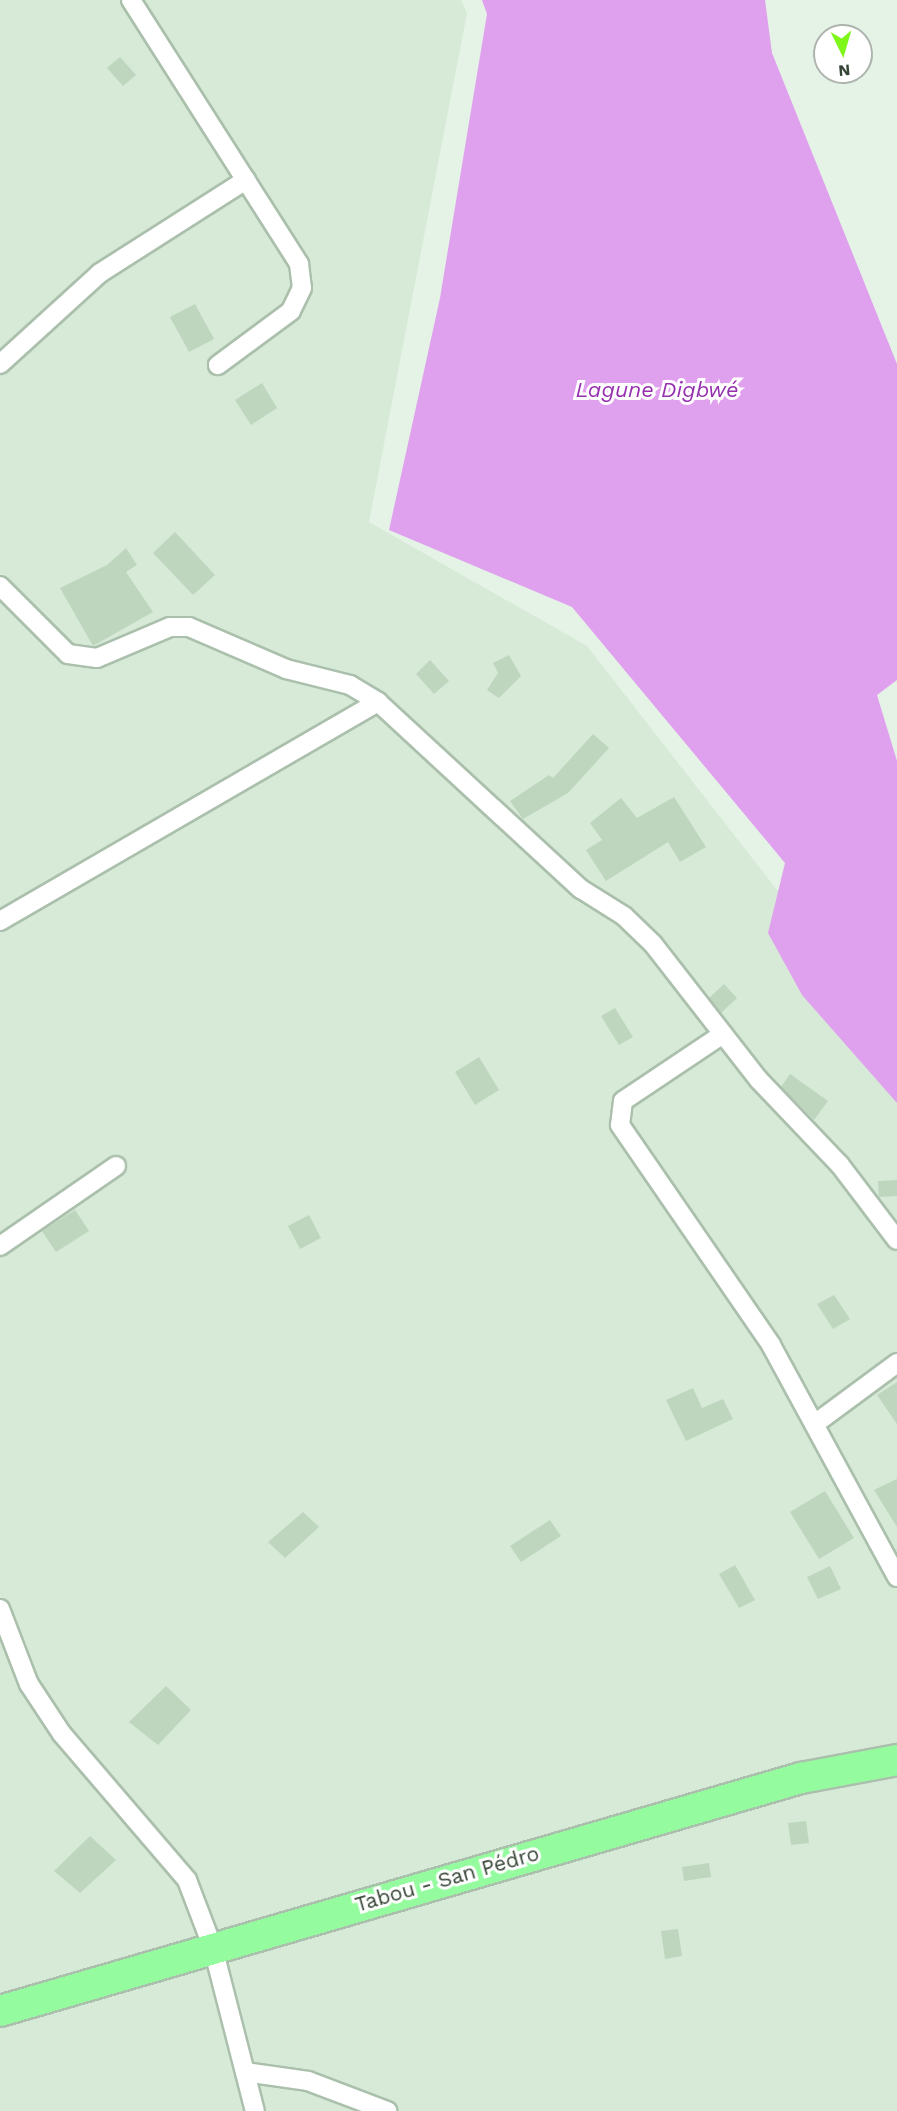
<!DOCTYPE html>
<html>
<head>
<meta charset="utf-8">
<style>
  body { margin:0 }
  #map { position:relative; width:897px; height:2111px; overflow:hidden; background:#e5f2e6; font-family:"Work Sans",sans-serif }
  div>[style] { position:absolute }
  .residential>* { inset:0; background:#d7ead8 }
  .water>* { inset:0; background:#dfa1ee }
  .building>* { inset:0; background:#bdd6bd }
  .roads { filter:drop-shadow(2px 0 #abc0ac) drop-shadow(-2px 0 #abc0ac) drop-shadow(0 2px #abc0ac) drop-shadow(0 -2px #abc0ac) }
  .street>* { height:18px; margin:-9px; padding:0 9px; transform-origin:9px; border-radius:9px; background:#fff }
  .primary>* { height:30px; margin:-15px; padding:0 15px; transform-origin:15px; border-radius:15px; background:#94fc9e }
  span { translate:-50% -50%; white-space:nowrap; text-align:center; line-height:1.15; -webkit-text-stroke:6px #fff; paint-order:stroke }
  .street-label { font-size:21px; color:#354435 }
  .water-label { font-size:22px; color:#9630ae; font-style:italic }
  .north { position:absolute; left:813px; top:24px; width:60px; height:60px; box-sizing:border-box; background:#fff; border:2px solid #aeb4ae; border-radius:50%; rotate:175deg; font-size:16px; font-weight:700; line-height:24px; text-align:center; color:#354435 }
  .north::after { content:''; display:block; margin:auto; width:21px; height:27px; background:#7ef618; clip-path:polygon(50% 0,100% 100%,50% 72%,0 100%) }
</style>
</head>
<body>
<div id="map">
  <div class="residential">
    <div style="clip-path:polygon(0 0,461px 0,467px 13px,369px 522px,587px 646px,897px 1044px,897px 2111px,0 2111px)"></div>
  </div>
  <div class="water">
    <div style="clip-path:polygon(482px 0,765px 0,772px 53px,897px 364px,897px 680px,877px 695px,897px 761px,897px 1103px,802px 995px,768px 933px,785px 863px,572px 607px,389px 530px,440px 298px,487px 14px)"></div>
  </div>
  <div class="building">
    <div style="clip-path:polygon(120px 57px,136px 75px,123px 86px,107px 68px)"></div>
    <div style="clip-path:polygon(195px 304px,214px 339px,189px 352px,170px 317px)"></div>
    <div style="clip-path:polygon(262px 383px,277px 408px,251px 425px,235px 400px)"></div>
    <div style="clip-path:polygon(175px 532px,215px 575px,193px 595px,153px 553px)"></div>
    <div style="clip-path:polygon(126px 548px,137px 565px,126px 572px,153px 612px,93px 646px,60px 588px,107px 565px)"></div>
    <div style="clip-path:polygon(509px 655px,521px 676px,499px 698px,487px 690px,498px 673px,493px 663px)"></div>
    <div style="clip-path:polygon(430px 660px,449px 681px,434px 694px,416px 674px)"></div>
    <div style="clip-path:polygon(593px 734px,609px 748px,568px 793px,523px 819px,510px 801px,549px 775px,553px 778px)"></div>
    <div style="clip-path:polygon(674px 797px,706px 847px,680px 862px,668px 842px,606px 881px,586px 850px,602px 840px,590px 823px,621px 798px,637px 818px)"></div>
    <div style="clip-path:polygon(724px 984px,737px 998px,721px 1013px,709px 998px)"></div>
    <div style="clip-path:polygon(615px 1008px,633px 1037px,619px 1045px,601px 1016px)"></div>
    <div style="clip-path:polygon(479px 1057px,499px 1090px,475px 1105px,455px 1072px)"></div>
    <div style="clip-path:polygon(790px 1074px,828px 1101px,814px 1120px,781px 1087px)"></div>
    <div style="clip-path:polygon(897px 1180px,897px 1196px,879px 1197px,878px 1181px)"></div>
    <div style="clip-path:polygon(75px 1210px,89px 1231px,56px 1252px,42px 1231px)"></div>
    <div style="clip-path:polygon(309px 1215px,321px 1238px,300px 1249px,288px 1226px)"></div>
    <div style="clip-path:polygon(834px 1295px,850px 1319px,833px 1329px,817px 1304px)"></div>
    <div style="clip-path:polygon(897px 1382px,897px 1424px,877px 1395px)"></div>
    <div style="clip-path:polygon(693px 1388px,702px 1408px,723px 1399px,733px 1419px,686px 1441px,666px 1400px)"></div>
    <div style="clip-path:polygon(897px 1479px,897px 1527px,874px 1490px)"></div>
    <div style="clip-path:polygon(825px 1491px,854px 1538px,819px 1559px,790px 1512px)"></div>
    <div style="clip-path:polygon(303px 1512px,319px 1527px,285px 1558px,268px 1542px)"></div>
    <div style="clip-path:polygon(550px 1520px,561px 1536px,521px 1562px,510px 1546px)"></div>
    <div style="clip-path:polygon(735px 1565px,755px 1600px,739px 1608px,719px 1574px)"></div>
    <div style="clip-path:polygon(830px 1566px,841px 1589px,818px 1599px,807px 1577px)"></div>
    <div style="clip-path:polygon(166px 1686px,191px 1710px,158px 1745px,129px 1722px)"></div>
    <div style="clip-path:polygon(806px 1821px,809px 1843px,791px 1845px,788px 1823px)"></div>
    <div style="clip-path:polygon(90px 1836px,116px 1860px,80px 1893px,54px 1871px)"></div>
    <div style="clip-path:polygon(709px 1863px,711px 1877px,684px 1881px,682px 1867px)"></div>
    <div style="clip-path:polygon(678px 1929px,682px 1956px,665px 1959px,661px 1931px)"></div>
  </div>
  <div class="roads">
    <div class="street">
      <div style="left:131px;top:0;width:313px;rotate:57.5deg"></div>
      <div style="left:299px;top:264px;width:24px;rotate:83deg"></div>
      <div style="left:302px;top:288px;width:25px;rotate:116deg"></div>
      <div style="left:291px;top:311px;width:91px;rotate:143.5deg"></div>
      <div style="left:0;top:364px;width:135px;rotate:-42.3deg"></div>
      <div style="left:100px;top:273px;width:173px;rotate:-32.5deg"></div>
      <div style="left:0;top:586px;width:96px;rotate:45deg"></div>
      <div style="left:68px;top:654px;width:29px;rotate:8deg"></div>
      <div style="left:97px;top:658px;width:79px;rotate:-23deg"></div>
      <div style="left:170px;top:627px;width:19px"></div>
      <div style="left:189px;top:627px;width:106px;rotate:23.4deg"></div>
      <div style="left:286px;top:669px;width:66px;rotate:14deg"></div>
      <div style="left:350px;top:685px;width:33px;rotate:31deg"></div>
      <div style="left:378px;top:702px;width:276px;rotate:42.7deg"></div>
      <div style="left:581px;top:889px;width:51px;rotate:32.1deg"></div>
      <div style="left:624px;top:916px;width:40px;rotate:44deg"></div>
      <div style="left:653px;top:944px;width:172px;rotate:52.1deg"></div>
      <div style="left:759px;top:1080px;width:117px;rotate:46.4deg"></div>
      <div style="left:840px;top:1165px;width:94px;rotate:52.8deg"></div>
      <div style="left:0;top:921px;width:437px;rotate:-30.1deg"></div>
      <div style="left:723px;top:1034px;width:120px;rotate:146.2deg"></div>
      <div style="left:623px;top:1101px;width:24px;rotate:97deg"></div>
      <div style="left:620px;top:1125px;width:267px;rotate:55.5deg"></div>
      <div style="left:771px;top:1345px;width:264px;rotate:61.5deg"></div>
      <div style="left:0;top:1246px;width:141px;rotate:-34.6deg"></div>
      <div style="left:816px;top:1423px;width:101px;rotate:-36.5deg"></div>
      <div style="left:0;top:1609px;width:80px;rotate:68.9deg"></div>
      <div style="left:29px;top:1684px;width:60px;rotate:56.6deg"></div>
      <div style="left:62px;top:1734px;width:192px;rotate:49.4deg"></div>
      <div style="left:187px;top:1880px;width:73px;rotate:69.1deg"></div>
      <div style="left:213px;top:1948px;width:168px;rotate:75.6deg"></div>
      <div style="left:245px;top:2072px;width:64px;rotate:8.1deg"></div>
      <div style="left:308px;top:2081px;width:85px;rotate:20.8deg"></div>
    </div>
    <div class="primary">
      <div style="left:0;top:2011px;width:834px;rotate:-16.22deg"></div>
      <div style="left:801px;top:1778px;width:98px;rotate:-10.6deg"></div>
    </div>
  </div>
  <div class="street-label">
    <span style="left:447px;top:1879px;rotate:-16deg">Tabou - San Pédro</span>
  </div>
  <div class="water-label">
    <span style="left:657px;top:390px">Lagune Digbwé</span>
  </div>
  <div class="north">N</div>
</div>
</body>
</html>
